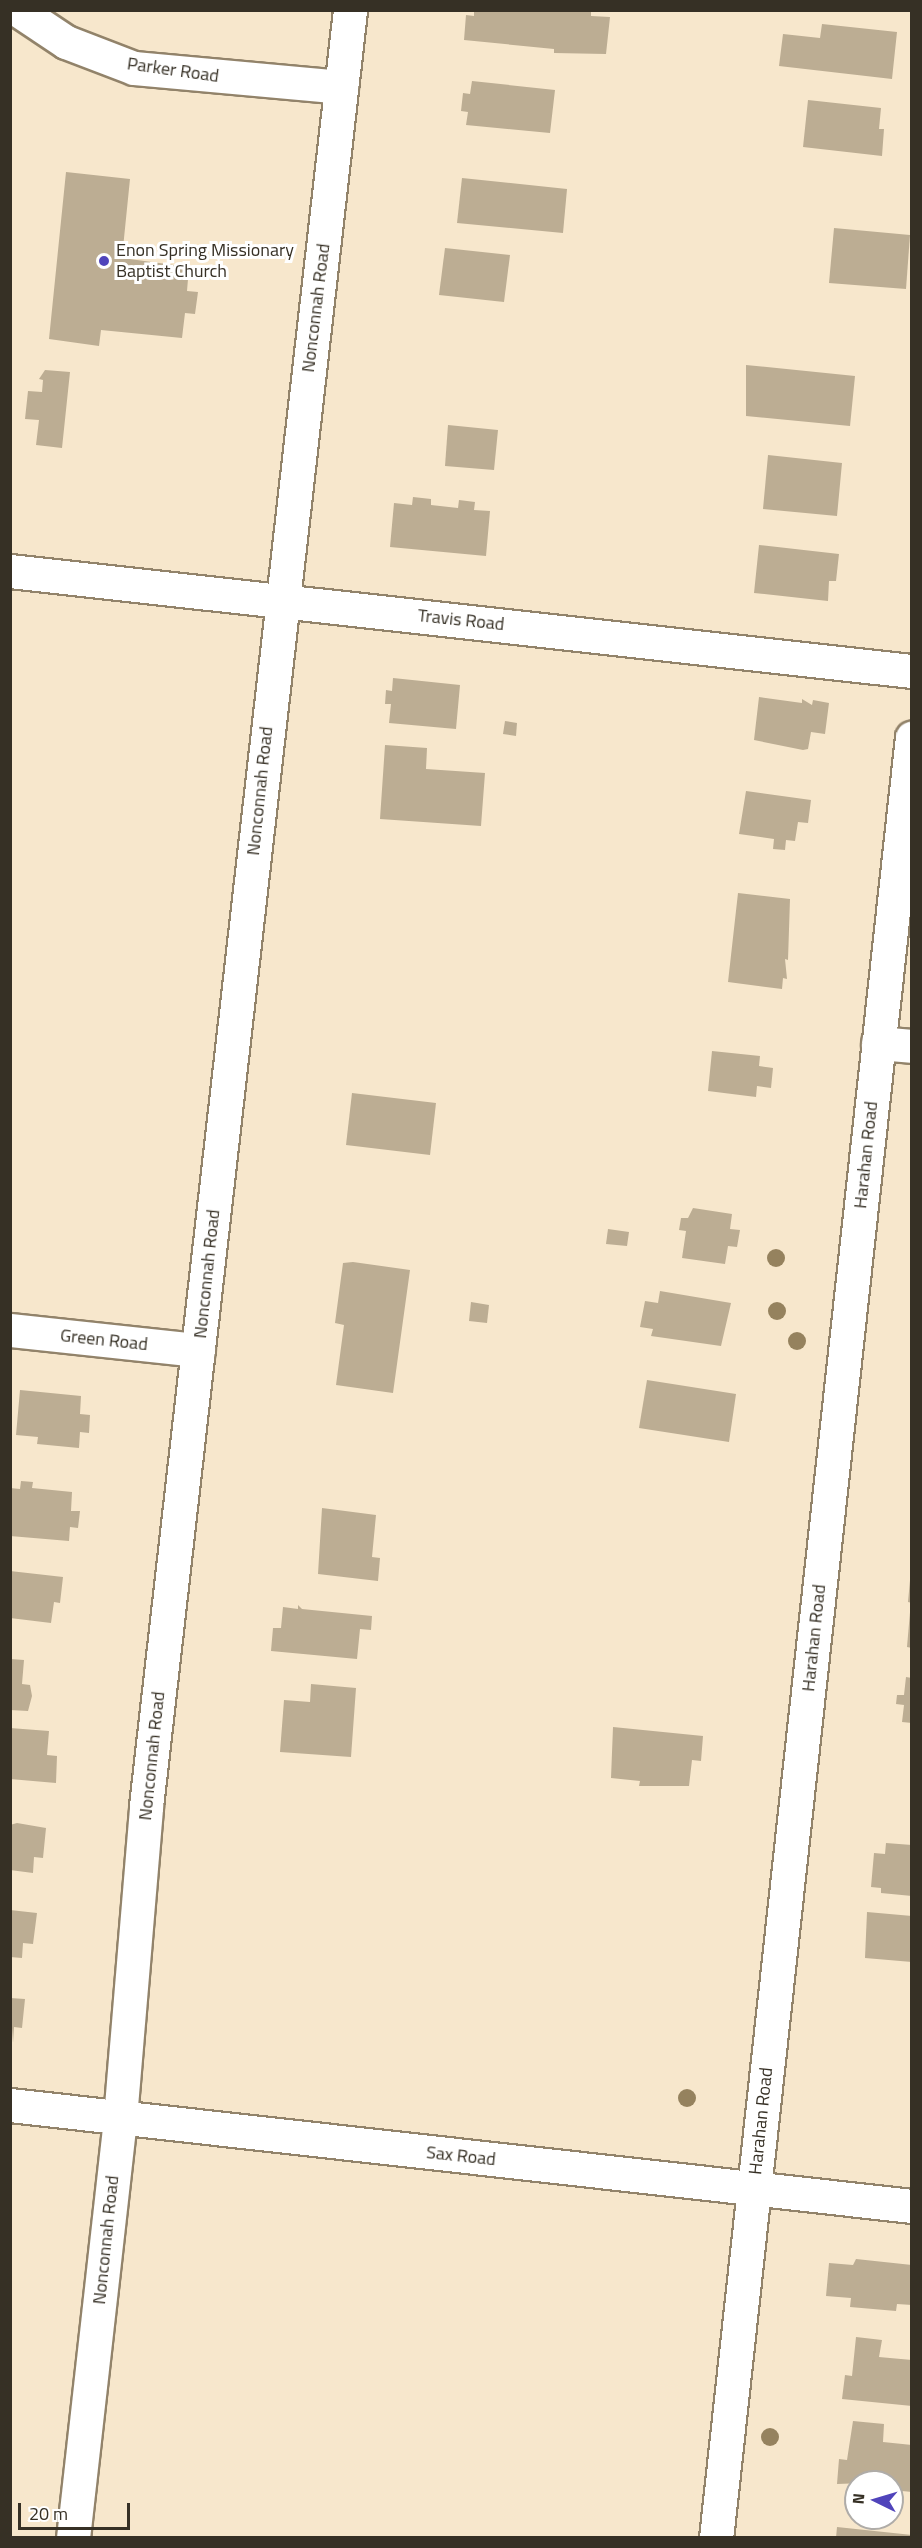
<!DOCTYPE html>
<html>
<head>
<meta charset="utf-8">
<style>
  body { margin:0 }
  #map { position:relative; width:922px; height:2548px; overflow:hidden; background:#f7e7cc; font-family:"Titillium Web",sans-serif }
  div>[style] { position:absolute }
  .building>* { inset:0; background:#bcad93 }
  .roads { filter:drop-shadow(2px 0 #92836a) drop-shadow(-2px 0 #92836a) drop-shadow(0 2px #92836a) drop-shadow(0 -2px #92836a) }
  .minor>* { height:33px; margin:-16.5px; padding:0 16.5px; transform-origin:16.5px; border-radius:16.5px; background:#fff }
  .trees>* { width:18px; height:18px; margin:-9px; border-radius:50%; background:#95825e }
  .dots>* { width:16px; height:16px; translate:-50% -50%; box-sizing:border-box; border:3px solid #fff; border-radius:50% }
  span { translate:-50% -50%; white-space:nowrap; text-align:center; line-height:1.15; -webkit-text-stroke:6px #fff; paint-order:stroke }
  .street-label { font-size:18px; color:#363025 }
  .poi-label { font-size:18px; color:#363025 }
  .left { translate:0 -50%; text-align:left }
  .frame { position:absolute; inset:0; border:12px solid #363025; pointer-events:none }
  .north { position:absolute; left:844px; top:2470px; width:60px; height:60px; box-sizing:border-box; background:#fff; border:2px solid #afaca8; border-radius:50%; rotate:275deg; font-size:16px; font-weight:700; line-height:24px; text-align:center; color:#363025 }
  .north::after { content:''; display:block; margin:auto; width:21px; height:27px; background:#5044bb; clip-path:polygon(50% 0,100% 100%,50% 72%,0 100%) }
  .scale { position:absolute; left:18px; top:2503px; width:112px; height:27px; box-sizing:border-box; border:3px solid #363025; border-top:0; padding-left:8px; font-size:18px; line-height:21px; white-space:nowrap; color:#363025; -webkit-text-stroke:4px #fff; paint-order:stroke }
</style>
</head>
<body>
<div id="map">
  <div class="building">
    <div style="clip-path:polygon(474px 10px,591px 10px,591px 16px,610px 17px,606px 54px,554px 53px,554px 49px,464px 40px,466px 15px,474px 16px)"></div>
    <div style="clip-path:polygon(822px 24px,897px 32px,892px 79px,779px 66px,783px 34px,820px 38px)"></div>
    <div style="clip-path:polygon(472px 81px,555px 90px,550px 133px,466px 125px,468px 112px,461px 111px,463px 93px,470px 94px)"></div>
    <div style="clip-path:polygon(808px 100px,881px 108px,879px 129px,884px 129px,882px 156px,803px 147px)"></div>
    <div style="clip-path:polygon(66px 172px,130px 179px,122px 258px,189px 267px,187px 291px,198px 292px,195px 314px,185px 313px,182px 338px,101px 330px,99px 346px,49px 339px)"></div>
    <div style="clip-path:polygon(462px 178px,567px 189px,563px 233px,457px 223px)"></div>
    <div style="clip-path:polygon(834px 228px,910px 235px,906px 289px,829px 283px)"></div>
    <div style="clip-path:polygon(445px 248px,510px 255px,504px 302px,439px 295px)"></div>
    <div style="clip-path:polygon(746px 365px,855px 376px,850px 426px,746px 416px)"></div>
    <div style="clip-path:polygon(45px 370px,70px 372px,62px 448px,36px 445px,39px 420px,25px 419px,28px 391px,42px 392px,43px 380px,39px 379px)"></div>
    <div style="clip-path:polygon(448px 425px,498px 430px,494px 470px,445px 466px)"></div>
    <div style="clip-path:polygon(768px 455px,842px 463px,837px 516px,763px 509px)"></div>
    <div style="clip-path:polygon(413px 497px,431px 499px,431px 505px,458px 508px,459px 500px,475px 502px,474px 510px,490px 511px,486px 556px,390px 547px,394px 503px,412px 505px)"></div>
    <div style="clip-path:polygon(759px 545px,839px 554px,836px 581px,829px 581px,828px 601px,754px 593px)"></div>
    <div style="clip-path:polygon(393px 678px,460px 685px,456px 729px,389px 723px,391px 704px,385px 704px,386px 690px,392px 691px)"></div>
    <div style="clip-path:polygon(759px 697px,802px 703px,802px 699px,812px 705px,813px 700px,829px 703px,825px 734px,811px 732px,808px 749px,803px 750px,754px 740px)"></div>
    <div style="clip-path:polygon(505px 721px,517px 723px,516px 736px,503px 734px)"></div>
    <div style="clip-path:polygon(385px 745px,427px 748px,426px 769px,485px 773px,481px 826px,380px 819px)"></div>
    <div style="clip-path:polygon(746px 791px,811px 800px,808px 823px,798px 822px,795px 841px,786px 840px,785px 850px,773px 849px,774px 839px,739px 834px)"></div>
    <div style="clip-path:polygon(738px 893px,790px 899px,788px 960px,785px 959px,787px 979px,783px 978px,782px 989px,728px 982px)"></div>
    <div style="clip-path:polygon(712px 1051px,760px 1056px,759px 1066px,773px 1068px,771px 1088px,757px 1086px,756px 1097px,708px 1091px)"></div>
    <div style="clip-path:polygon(352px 1093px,436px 1103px,430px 1155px,346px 1145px)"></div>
    <div style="clip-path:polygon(693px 1208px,732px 1214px,730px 1229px,740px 1230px,737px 1247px,728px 1246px,725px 1264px,682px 1258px,686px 1231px,679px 1230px,681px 1218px,688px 1218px)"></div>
    <div style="clip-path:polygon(608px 1229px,629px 1232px,627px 1246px,606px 1244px)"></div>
    <div style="clip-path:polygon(353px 1262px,410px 1270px,393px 1393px,336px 1385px,344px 1325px,335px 1323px,343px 1263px)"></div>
    <div style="clip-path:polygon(660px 1291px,731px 1303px,721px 1346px,651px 1336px,653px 1329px,640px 1327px,645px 1301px,658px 1303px)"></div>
    <div style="clip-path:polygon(471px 1302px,489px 1305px,487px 1323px,469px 1321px)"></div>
    <div style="clip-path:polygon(647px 1380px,736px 1394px,729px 1442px,639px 1428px)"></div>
    <div style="clip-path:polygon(20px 1390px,81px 1396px,80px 1414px,90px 1415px,89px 1433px,80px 1432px,79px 1448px,37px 1444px,38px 1437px,16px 1435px)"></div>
    <div style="clip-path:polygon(21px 1481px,33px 1482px,32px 1488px,72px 1492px,71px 1511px,80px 1511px,78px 1528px,70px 1527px,69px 1541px,10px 1536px,10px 1488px,20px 1489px)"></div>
    <div style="clip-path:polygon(322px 1508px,376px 1515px,372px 1557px,380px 1558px,378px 1581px,318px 1574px)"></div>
    <div style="clip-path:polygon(10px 1571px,63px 1577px,60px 1603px,54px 1602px,51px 1623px,10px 1618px)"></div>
    <div style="clip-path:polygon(910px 1580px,912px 1580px,912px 1603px,908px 1602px)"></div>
    <div style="clip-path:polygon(298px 1605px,302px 1609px,372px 1616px,371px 1630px,360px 1629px,357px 1659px,271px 1651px,273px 1628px,281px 1628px,283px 1607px,298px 1609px)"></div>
    <div style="clip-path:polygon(910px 1612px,912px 1612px,912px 1648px,907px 1647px)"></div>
    <div style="clip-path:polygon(10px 1659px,24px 1660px,22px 1684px,30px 1685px,32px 1696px,28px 1711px,10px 1710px)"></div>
    <div style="clip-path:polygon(906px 1677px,912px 1678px,912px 1723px,902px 1722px,904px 1705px,896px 1704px,897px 1695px,904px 1695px)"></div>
    <div style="clip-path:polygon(311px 1684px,356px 1688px,351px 1757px,280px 1752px,284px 1700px,310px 1702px)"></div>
    <div style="clip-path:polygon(613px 1727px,703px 1736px,701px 1761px,692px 1760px,689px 1786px,639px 1786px,640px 1781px,611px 1778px)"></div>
    <div style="clip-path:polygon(10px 1728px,49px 1731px,47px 1755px,57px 1756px,56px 1783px,10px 1779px)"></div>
    <div style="clip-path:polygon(17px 1823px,46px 1828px,43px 1858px,34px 1857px,33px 1873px,10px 1870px,10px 1825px)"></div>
    <div style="clip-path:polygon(886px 1843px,912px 1845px,912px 1896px,881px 1893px,881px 1888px,871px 1887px,874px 1853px,885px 1854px)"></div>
    <div style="clip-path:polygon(10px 1910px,37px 1913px,33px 1944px,23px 1943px,22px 1958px,10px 1957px)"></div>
    <div style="clip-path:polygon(867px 1912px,912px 1916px,912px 1962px,865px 1958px)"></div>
    <div style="clip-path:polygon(10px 1998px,25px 1999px,22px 2028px,14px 2027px,13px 2043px)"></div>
    <div style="clip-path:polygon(856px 2259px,912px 2265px,912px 2305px,897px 2304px,896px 2311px,850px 2307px,851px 2298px,826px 2296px,829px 2263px,853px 2265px)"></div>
    <div style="clip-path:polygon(856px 2337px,882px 2340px,879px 2357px,912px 2360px,912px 2406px,842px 2399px,845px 2375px,852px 2376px)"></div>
    <div style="clip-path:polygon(853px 2421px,884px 2424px,883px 2442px,912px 2445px,912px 2492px,892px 2490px,892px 2482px,837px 2484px,839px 2459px,847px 2460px)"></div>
    <div style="clip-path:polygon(837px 2527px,912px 2535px,912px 2538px,836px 2538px)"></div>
  </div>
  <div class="roads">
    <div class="minor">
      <div style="left:18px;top:10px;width:58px;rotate:33.7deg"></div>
      <div style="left:66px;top:42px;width:73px;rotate:20.9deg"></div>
      <div style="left:134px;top:68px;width:208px;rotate:5.2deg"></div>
      <div style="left:10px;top:571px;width:908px;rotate:6.33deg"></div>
      <div style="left:878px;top:1043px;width:34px;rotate:5deg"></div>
      <div style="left:10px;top:1330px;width:189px;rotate:6.1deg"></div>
      <div style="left:10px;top:2105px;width:908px;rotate:6.39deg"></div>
      <div style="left:73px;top:2538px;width:423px;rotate:-83.6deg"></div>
      <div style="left:120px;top:2118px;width:313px;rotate:-85.2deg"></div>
      <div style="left:146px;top:1806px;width:1808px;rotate:-83.52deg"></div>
      <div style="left:716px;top:2538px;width:1811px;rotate:-83.79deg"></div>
    </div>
  </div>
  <div class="trees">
    <div style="left:776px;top:1258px"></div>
    <div style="left:777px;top:1311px"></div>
    <div style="left:797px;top:1341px"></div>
    <div style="left:687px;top:2098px"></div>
    <div style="left:770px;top:2437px"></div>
  </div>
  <div class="dots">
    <div style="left:104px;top:261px;background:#5044bb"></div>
  </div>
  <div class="street-label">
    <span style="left:173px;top:70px;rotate:8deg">Parker Road</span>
    <span style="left:316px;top:308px;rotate:-83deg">Nonconnah Road</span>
    <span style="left:461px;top:620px;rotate:6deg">Travis Road</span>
    <span style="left:260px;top:791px;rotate:-84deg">Nonconnah Road</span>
    <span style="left:866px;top:1155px;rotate:-84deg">Harahan Road</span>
    <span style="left:207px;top:1274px;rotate:-84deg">Nonconnah Road</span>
    <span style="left:104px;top:1340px;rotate:6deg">Green Road</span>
    <span style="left:814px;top:1638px;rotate:-84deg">Harahan Road</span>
    <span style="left:152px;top:1756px;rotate:-84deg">Nonconnah Road</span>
    <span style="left:761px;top:2121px;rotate:-84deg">Harahan Road</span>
    <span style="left:461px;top:2156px;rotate:6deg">Sax Road</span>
    <span style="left:106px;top:2240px;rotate:-84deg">Nonconnah Road</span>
  </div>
  <div class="poi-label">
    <span class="left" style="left:116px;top:261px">Enon Spring Missionary<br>Baptist Church</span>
  </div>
  <div class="frame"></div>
  <div class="north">N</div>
  <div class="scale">20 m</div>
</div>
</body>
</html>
